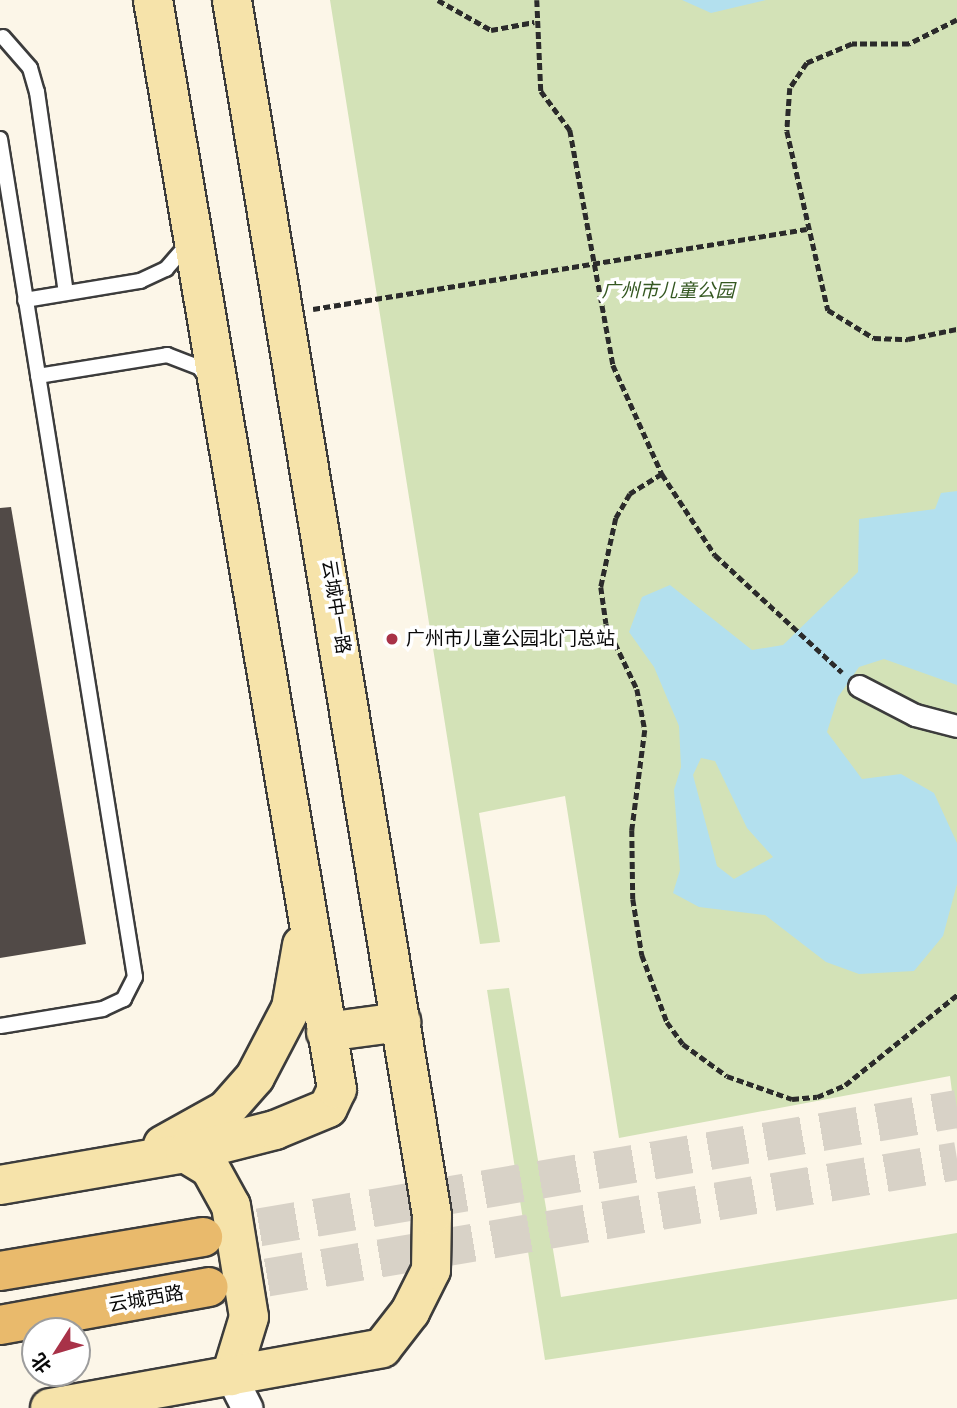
<!DOCTYPE html>
<html>
<head>
<meta charset="utf-8">
<style>
  body { margin:0 }
  #map { position:relative; width:957px; height:1408px; overflow:hidden; background:#fcf6e8; font-family:"Source Serif 4","Noto Sans SC",serif }
  div>[style] { position:absolute }
  .green>* { inset:0; background:#d3e2b7 }
  .water>* { inset:0; background:#b3e0ee }
  .building>* { inset:0; background:#514a47 }
  .primary-tunnel>* { height:38px; margin-top:-19px; transform-origin:0; background:repeating-linear-gradient(90deg,#d8d2c7 0 38px,transparent 0 57px) }
  .path>* { height:4.5px; margin-top:-2.25px; transform-origin:0; background:repeating-linear-gradient(90deg,#2b2b2b 0 7px,transparent 0 10.5px) }
  .roads { filter:drop-shadow(2px 0 #3c3c3c) drop-shadow(-2px 0 #3c3c3c) drop-shadow(0 2px #3c3c3c) drop-shadow(0 -2px #3c3c3c) }
  .service>* { height:14px; margin:-7px; padding:0 7px; transform-origin:7px; border-radius:7px; background:#fff }
  .pedestrian>* { height:21px; margin:-10.5px; padding:0 10.5px; transform-origin:10.5px; border-radius:10.5px; background:#fff }
  .minor>* { height:30px; margin:-15px; padding:0 15px; transform-origin:15px; border-radius:15px; background:#fff }
  .secondary>* { height:38px; margin:-19px; padding:0 19px; transform-origin:19px; border-radius:19px; background:#f6e3aa }
  .primary>* { height:38px; margin:-19px; padding:0 19px; transform-origin:19px; border-radius:19px; background:#e9ba6c }
  .dots>* { width:19px; height:19px; translate:-50% -50%; box-sizing:border-box; border:4px solid #fff; border-radius:50% }
  span { translate:-50% -50%; white-space:nowrap; text-align:center; line-height:1.15; -webkit-text-stroke:7px #fff; paint-order:stroke }
  .park-label { font-size:19px; color:#355822; font-style:italic }
  .street-label { font-size:19px; color:#090909 }
  .poi-label { font-size:19px; color:#090909 }
  .left { translate:0 -50%; text-align:left }
  .north { position:absolute; left:21px; top:1317px; width:70px; height:70px; box-sizing:border-box; background:#fff; border:2px solid #9d9d9d; border-radius:50%; rotate:233deg; font-size:19px; font-weight:700; line-height:28px; text-align:center; color:#090909 }
  .north::after { content:''; display:block; margin:auto; width:24px; height:32px; background:#a83248; clip-path:polygon(50% 0,100% 100%,50% 72%,0 100%) }
</style>
</head>
<body>
<div id="map">
  <div class="green">
    <div style="clip-path:polygon(330px 0,957px 0,957px 1131px,950px 1076px,619px 1138px,565px 796px,479px 813px,500px 942px,480px 944px)"></div>
    <div style="clip-path:polygon(509px 988px,561px 1297px,957px 1233px,957px 1299px,545px 1360px,487px 990px)"></div>
  </div>
  <div class="water">
    <div style="clip-path:polygon(682px 0,766px 0,711px 13px)"></div>
    <div style="clip-path:polygon(evenodd,957px 491px,957px 685px,884px 659px,859px 667px,838px 697px,827px 732px,862px 779px,901px 774px,934px 793px,957px 843px,957px 884px,943px 936px,914px 971px,859px 974px,826px 962px,765px 915px,699px 907px,673px 893px,680px 870px,674px 790px,681px 767px,679px 726px,654px 667px,629px 632px,642px 597px,670px 585px,752px 650px,783px 645px,858px 572px,859px 519px,935px 509px,941px 493px,957px 491px,701px 758px,715px 761px,747px 828px,773px 857px,734px 879px,717px 866px,693px 775px,701px 758px)"></div>
  </div>
  <div class="building">
    <div style="clip-path:polygon(11px 507px,86px 944px,0 958px,0 508px)"></div>
  </div>
  <div class="primary-tunnel">
    <div style="left:203px;top:1237px;width:765px;rotate:-9.63deg"></div>
    <div style="left:211px;top:1287px;width:757px;rotate:-9.59deg"></div>
  </div>
  <div class="path">
    <div style="left:438px;top:0;width:61px;rotate:29.5deg"></div>
    <div style="left:491px;top:30px;width:44px;rotate:-10.5deg"></div>
    <div style="left:537px;top:0;width:91px;rotate:87.5deg"></div>
    <div style="left:541px;top:91px;width:49px;rotate:53.4deg"></div>
    <div style="left:570px;top:130px;width:239px;rotate:79.6deg"></div>
    <div style="left:613px;top:365px;width:120px;rotate:65.8deg"></div>
    <div style="left:662px;top:474px;width:97px;rotate:56.8deg"></div>
    <div style="left:715px;top:555px;width:173px;rotate:42.7deg"></div>
    <div style="left:957px;top:20px;width:54px;rotate:153.4deg"></div>
    <div style="left:909px;top:44px;width:57px;rotate:180deg"></div>
    <div style="left:852px;top:44px;width:49px;rotate:157.1deg"></div>
    <div style="left:807px;top:63px;width:30px;rotate:124deg"></div>
    <div style="left:790px;top:88px;width:43px;rotate:94deg"></div>
    <div style="left:787px;top:131px;width:184px;rotate:77.1deg"></div>
    <div style="left:828px;top:310px;width:54px;rotate:31.3deg"></div>
    <div style="left:874px;top:338px;width:34px;rotate:2deg"></div>
    <div style="left:908px;top:339px;width:50px;rotate:-11.5deg"></div>
    <div style="left:313px;top:309px;width:500px;rotate:-9.2deg"></div>
    <div style="left:662px;top:474px;width:38px;rotate:148deg"></div>
    <div style="left:630px;top:494px;width:28px;rotate:120deg"></div>
    <div style="left:616px;top:518px;width:71px;rotate:102.3deg"></div>
    <div style="left:601px;top:587px;width:37px;rotate:82deg"></div>
    <div style="left:606px;top:624px;width:72px;rotate:64.5deg"></div>
    <div style="left:637px;top:689px;width:42px;rotate:79deg"></div>
    <div style="left:645px;top:730px;width:101px;rotate:97.4deg"></div>
    <div style="left:632px;top:830px;width:69px;rotate:89.2deg"></div>
    <div style="left:633px;top:899px;width:57px;rotate:80.9deg"></div>
    <div style="left:642px;top:955px;width:72px;rotate:69.5deg"></div>
    <div style="left:667px;top:1022px;width:27px;rotate:54deg"></div>
    <div style="left:683px;top:1044px;width:54px;rotate:36deg"></div>
    <div style="left:727px;top:1076px;width:69px;rotate:19.5deg"></div>
    <div style="left:792px;top:1099px;width:25px;rotate:-5deg"></div>
    <div style="left:817px;top:1097px;width:30px;rotate:-23deg"></div>
    <div style="left:845px;top:1085px;width:144px;rotate:-38.8deg"></div>
  </div>
  <div class="roads">
    <div class="service">
      <div style="left:3px;top:37px;width:41px;rotate:48.9deg"></div>
      <div style="left:30px;top:68px;width:25px;rotate:74deg"></div>
      <div style="left:37px;top:92px;width:203px;rotate:81.8deg"></div>
      <div style="left:0;top:139px;width:849px;rotate:80.85deg"></div>
      <div style="left:135px;top:977px;width:25px;rotate:117deg"></div>
      <div style="left:124px;top:999px;width:23px;rotate:155deg"></div>
      <div style="left:103px;top:1009px;width:104px;rotate:170.6deg"></div>
      <div style="left:25px;top:300px;width:117px;rotate:-9.4deg"></div>
      <div style="left:140px;top:281px;width:29px;rotate:-25deg"></div>
      <div style="left:166px;top:269px;width:35px;rotate:-49deg"></div>
      <div style="left:38px;top:376px;width:131px;rotate:-9.2deg"></div>
      <div style="left:167px;top:355px;width:34px;rotate:21deg"></div>
      <div style="left:199px;top:367px;width:14px;rotate:54deg"></div>
    </div>
    <div class="pedestrian">
      <div style="left:859px;top:686px;width:63px;rotate:27.4deg"></div>
      <div style="left:915px;top:715px;width:43px;rotate:14.7deg"></div>
    </div>
    <div class="minor">
      <div style="left:231px;top:1376px;width:36px;rotate:63deg"></div>
    </div>
    <div class="secondary">
      <div style="left:326px;top:1032px;width:76px;rotate:-7.6deg"></div>
      <div style="left:163px;top:1145px;width:72px;rotate:-29.1deg"></div>
      <div style="left:226px;top:1110px;width:44px;rotate:-48.7deg"></div>
      <div style="left:255px;top:1077px;width:78px;rotate:-62.4deg"></div>
      <div style="left:291px;top:1008px;width:64px;rotate:-80.1deg"></div>
      <div style="left:185px;top:1153px;width:29px;rotate:31deg"></div>
      <div style="left:210px;top:1168px;width:43px;rotate:61.1deg"></div>
      <div style="left:231px;top:1206px;width:112px;rotate:80.8deg"></div>
      <div style="left:249px;top:1317px;width:62px;rotate:107deg"></div>
      <div style="left:0;top:1185px;width:188px;rotate:-9.8deg"></div>
      <div style="left:185px;top:1153px;width:93px;rotate:-14.3deg"></div>
      <div style="left:275px;top:1130px;width:57px;rotate:-22.5deg"></div>
      <div style="left:328px;top:1108px;width:21px;rotate:-65deg"></div>
      <div style="left:337px;top:1089px;width:1104px;rotate:-99.59deg"></div>
      <div style="left:50px;top:1408px;width:337px;rotate:-10.2deg"></div>
      <div style="left:382px;top:1348px;width:46px;rotate:-52.1deg"></div>
      <div style="left:410px;top:1312px;width:47px;rotate:-63.4deg"></div>
      <div style="left:431px;top:1270px;width:55px;rotate:-89deg"></div>
      <div style="left:432px;top:1215px;width:1231px;rotate:-99.35deg"></div>
    </div>
    <div class="primary">
      <div style="left:0;top:1271px;width:206px;rotate:-9.5deg"></div>
      <div style="left:0;top:1325px;width:212px;rotate:-10.3deg"></div>
    </div>
  </div>
  <div class="dots">
    <div style="left:392px;top:639px;background:#a83248"></div>
  </div>
  <div class="park-label">
    <span style="left:668px;top:291px">广州市儿童公园</span>
  </div>
  <div class="street-label">
    <span style="left:336px;top:607px;rotate:81deg">云城中一路</span>
    <span style="left:146px;top:1299px;rotate:-10deg">云城西路</span>
  </div>
  <div class="poi-label">
    <span class="left" style="left:406px;top:639px">广州市儿童公园北门总站</span>
  </div>
  <div class="north">北</div>
</div>
</body>
</html>
